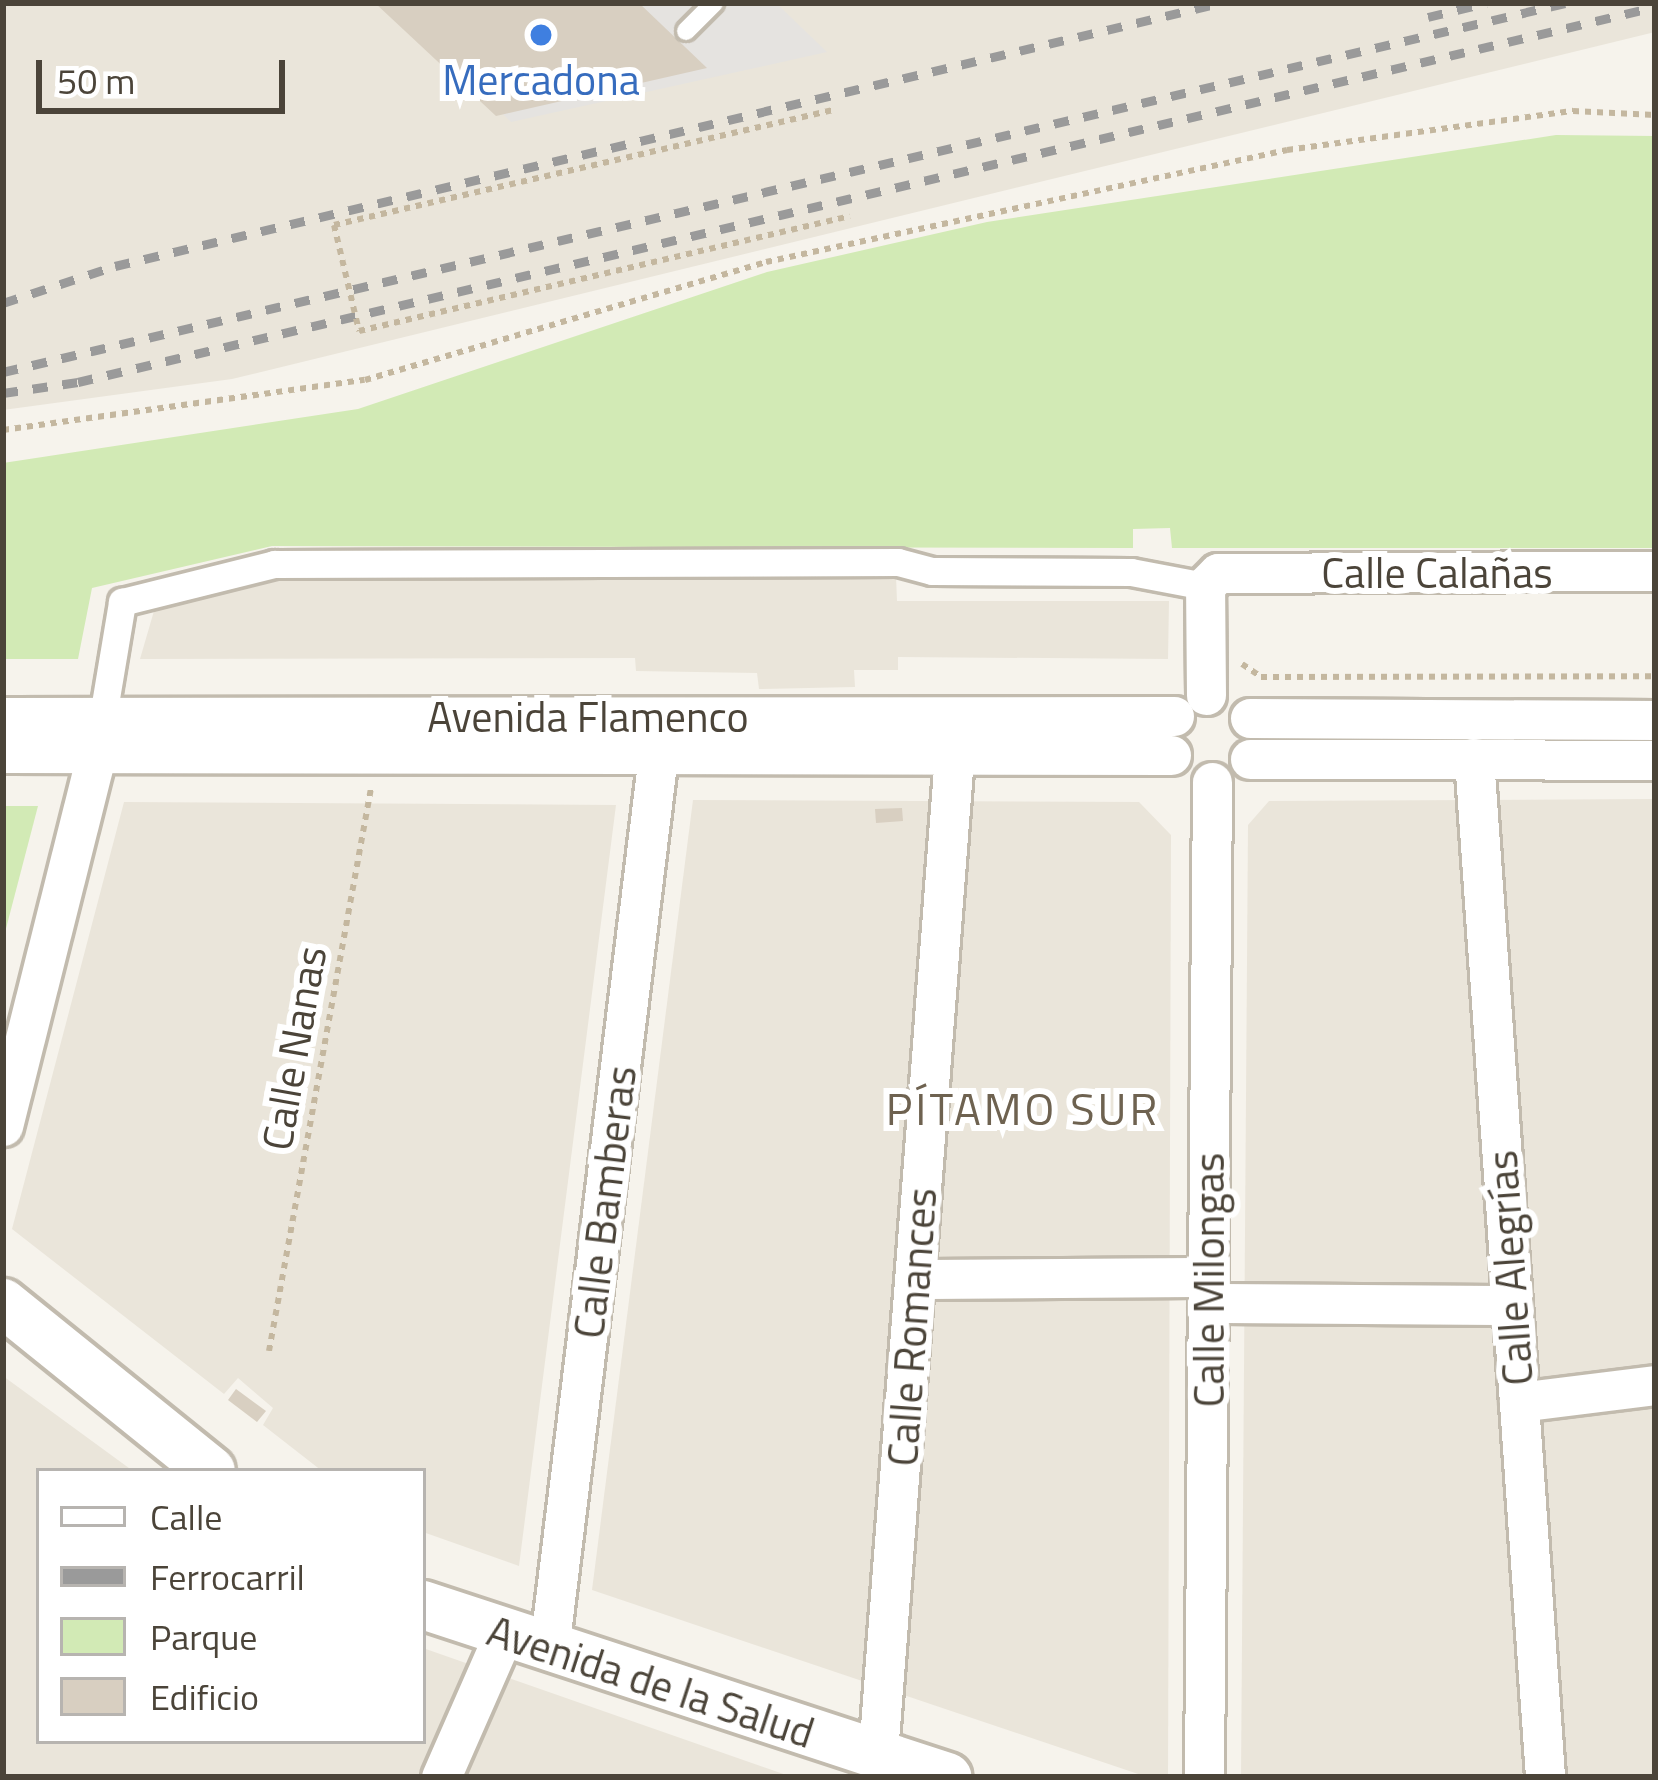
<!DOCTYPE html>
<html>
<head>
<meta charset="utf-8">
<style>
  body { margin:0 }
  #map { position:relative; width:1658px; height:1780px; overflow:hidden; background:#f6f3ec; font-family:"Titillium Web",sans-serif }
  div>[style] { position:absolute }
  .residential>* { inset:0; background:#eae5da }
  .green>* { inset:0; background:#d2eab5 }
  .parking>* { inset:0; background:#e5e3e0 }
  .building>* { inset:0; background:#d8cfc1 }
  .path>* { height:6px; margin-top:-3px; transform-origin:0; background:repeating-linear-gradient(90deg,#c4b79f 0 6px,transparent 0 12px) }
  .roads { filter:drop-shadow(3px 0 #c2bbae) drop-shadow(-3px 0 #c2bbae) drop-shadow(0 3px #c2bbae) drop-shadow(0 -3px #c2bbae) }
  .service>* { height:18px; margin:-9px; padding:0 9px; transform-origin:9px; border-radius:9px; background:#fff }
  .pedestrian>* { height:27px; margin:-13.5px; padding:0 13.5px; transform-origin:13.5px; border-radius:13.5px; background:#fff }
  .minor>* { height:39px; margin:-19.5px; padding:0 19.5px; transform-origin:19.5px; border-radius:19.5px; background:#fff }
  .tertiary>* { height:48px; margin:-24px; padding:0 24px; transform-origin:24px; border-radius:24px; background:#fff }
  .rail>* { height:9px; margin-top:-4.5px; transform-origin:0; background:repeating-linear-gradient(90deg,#9a9a9a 0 15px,transparent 0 30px) }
  .path-bridge>* { height:6px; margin-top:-3px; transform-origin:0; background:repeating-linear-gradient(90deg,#c4b79f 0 6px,transparent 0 12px) }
  .dots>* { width:33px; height:33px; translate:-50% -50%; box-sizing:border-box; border:6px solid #fff; border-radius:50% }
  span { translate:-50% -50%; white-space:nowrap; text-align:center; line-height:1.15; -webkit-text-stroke:12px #fff; paint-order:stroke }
  .shop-label { font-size:42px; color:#366cbe }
  .street-label { font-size:42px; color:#4b4439 }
  .neighbourhood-label { font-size:45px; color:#6e6250; letter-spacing:3px }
  .frame { position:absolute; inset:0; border:6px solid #4b4439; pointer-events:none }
  .legend { position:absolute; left:36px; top:1468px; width:390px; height:276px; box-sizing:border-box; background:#fff; border:3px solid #b7b4b0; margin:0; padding:15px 21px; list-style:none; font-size:36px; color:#4b4439 }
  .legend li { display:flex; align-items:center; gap:24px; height:60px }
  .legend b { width:60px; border:3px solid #b7b4b0 }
  .scale { position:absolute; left:36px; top:60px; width:249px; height:54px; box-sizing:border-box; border:6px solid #4b4439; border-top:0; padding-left:15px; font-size:36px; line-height:42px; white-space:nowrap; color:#4b4439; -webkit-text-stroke:9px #fff; paint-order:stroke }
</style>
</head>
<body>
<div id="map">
  <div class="residential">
    <div style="clip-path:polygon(3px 3px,1655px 3px,1655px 32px,232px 379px,3px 410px)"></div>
    <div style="clip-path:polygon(896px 576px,897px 601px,1169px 601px,1168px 659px,898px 657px,898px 670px,854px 670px,855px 687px,759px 689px,757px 673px,636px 671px,635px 658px,140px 659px,156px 604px,274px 577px)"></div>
    <div style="clip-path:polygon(1655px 799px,1655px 1777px,1241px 1777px,1248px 825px,1269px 801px)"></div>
    <div style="clip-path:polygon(693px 800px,1139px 802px,1171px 835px,1168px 1777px,1147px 1777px,592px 1590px)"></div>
    <div style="clip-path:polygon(124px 802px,616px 805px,519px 1566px,423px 1532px,423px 1471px,322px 1471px,263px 1425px,273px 1408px,238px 1378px,224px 1394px,12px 1229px)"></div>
    <div style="clip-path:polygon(3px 1376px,133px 1471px,39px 1471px,39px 1741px,423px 1741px,423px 1648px,792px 1777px,3px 1777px)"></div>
  </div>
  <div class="green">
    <div style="clip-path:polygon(1556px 135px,1655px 136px,1655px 548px,1172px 548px,1170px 528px,1133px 529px,1133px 548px,272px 546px,92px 588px,78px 659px,3px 659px,3px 463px,358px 409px,767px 272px,987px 222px)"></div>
    <div style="clip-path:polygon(3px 806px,38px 806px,3px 940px)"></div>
  </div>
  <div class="parking">
    <div style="clip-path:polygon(388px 3px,776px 3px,827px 52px,511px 122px)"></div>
  </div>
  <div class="building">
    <div style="clip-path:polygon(375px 3px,639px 3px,707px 68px,496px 116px)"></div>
    <div style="clip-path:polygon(902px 808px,903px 821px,876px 823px,875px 809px)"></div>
    <div style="clip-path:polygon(236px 1389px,266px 1411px,257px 1422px,228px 1400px)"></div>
  </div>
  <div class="path">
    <div style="left:334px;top:225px;width:512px;rotate:-12.98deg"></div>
    <div style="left:359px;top:331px;width:504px;rotate:-13.18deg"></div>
    <div style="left:3px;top:430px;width:365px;rotate:-7.9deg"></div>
    <div style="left:365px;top:380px;width:418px;rotate:-16.4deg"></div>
    <div style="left:766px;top:262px;width:533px;rotate:-12.13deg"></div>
    <div style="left:1287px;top:150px;width:289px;rotate:-7.8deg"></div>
    <div style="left:1573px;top:111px;width:82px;rotate:2.8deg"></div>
    <div style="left:1242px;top:664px;width:23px;rotate:34deg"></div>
    <div style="left:1261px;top:677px;width:394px;rotate:-0.1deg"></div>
    <div style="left:269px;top:1351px;width:572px;rotate:-79.73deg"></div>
  </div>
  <div class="roads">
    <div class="service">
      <div style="left:686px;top:31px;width:40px;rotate:-45deg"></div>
    </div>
    <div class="pedestrian">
      <div style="left:103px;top:716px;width:116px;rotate:-80.5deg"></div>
      <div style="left:122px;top:602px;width:157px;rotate:-14deg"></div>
      <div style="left:274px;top:564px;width:624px;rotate:-0.18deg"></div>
      <div style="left:898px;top:562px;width:35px;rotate:15deg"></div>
      <div style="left:932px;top:571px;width:199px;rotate:0.3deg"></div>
      <div style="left:1131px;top:572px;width:75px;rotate:10.7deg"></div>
    </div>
    <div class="minor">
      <div style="left:1206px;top:695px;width:109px;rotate:-90.5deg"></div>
      <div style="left:1205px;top:586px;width:18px;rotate:-45deg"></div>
      <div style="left:1218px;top:573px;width:437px;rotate:-0.3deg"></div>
      <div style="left:3px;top:717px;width:1171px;rotate:-0.05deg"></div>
      <div style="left:1250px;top:718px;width:405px;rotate:0.3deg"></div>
      <div style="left:3px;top:753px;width:1168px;rotate:0.1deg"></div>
      <div style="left:1474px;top:758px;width:1021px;rotate:86.01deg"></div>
      <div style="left:1250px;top:759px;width:405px;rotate:0.1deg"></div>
      <div style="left:3px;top:1126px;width:385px;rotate:-75.9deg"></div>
      <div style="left:915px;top:1279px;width:293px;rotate:-0.4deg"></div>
      <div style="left:1208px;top:1303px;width:304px;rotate:0.4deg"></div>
      <div style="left:1519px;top:1402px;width:137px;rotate:-7.1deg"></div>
      <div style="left:549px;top:1649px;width:901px;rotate:-83.05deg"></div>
      <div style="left:878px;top:1753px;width:999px;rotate:-85.64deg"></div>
      <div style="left:441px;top:1777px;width:154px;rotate:-66.3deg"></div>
      <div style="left:1204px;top:1777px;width:995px;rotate:-89.54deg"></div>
    </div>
    <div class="tertiary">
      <div style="left:3px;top:1303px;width:267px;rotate:38.9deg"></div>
      <div style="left:423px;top:1605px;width:552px;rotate:18.17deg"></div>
    </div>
  </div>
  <div class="rail">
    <div style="left:1428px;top:17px;width:60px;rotate:-13.6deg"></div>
    <div style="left:3px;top:303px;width:118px;rotate:-18.3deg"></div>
    <div style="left:115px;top:266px;width:1136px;rotate:-13.39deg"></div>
    <div style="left:3px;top:372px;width:1605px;rotate:-13.29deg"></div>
    <div style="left:3px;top:393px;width:76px;rotate:-8.3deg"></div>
    <div style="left:78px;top:382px;width:1621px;rotate:-13.38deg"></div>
  </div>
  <div class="path-bridge">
    <div style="left:334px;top:225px;width:109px;rotate:76.7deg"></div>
  </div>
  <div class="dots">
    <div style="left:541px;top:35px;background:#3f7fe0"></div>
  </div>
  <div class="shop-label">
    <span style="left:541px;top:79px">Mercadona</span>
  </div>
  <div class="street-label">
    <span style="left:1437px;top:572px">Calle Calañas</span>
    <span style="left:588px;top:716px">Avenida Flamenco</span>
    <span style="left:293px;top:1048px;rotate:-80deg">Calle Nanas</span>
    <span style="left:604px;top:1202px;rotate:-83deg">Calle Bamberas</span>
    <span style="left:1509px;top:1268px;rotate:-94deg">Calle Alegrías</span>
    <span style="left:1208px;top:1280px;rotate:-90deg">Calle Milongas</span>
    <span style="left:911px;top:1327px;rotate:-86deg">Calle Romances</span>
    <span style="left:651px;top:1681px;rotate:18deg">Avenida de la Salud</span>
  </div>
  <div class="neighbourhood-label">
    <span style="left:1023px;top:1109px">PÍTAMO SUR</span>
  </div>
  <div class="frame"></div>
  <ul class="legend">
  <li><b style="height:15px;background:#fff"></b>Calle</li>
  <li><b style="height:15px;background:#9a9a9a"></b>Ferrocarril</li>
  <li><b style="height:33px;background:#d2eab5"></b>Parque</li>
  <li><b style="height:33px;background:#d8cfc1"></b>Edificio</li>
  </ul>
  <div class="scale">50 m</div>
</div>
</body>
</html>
